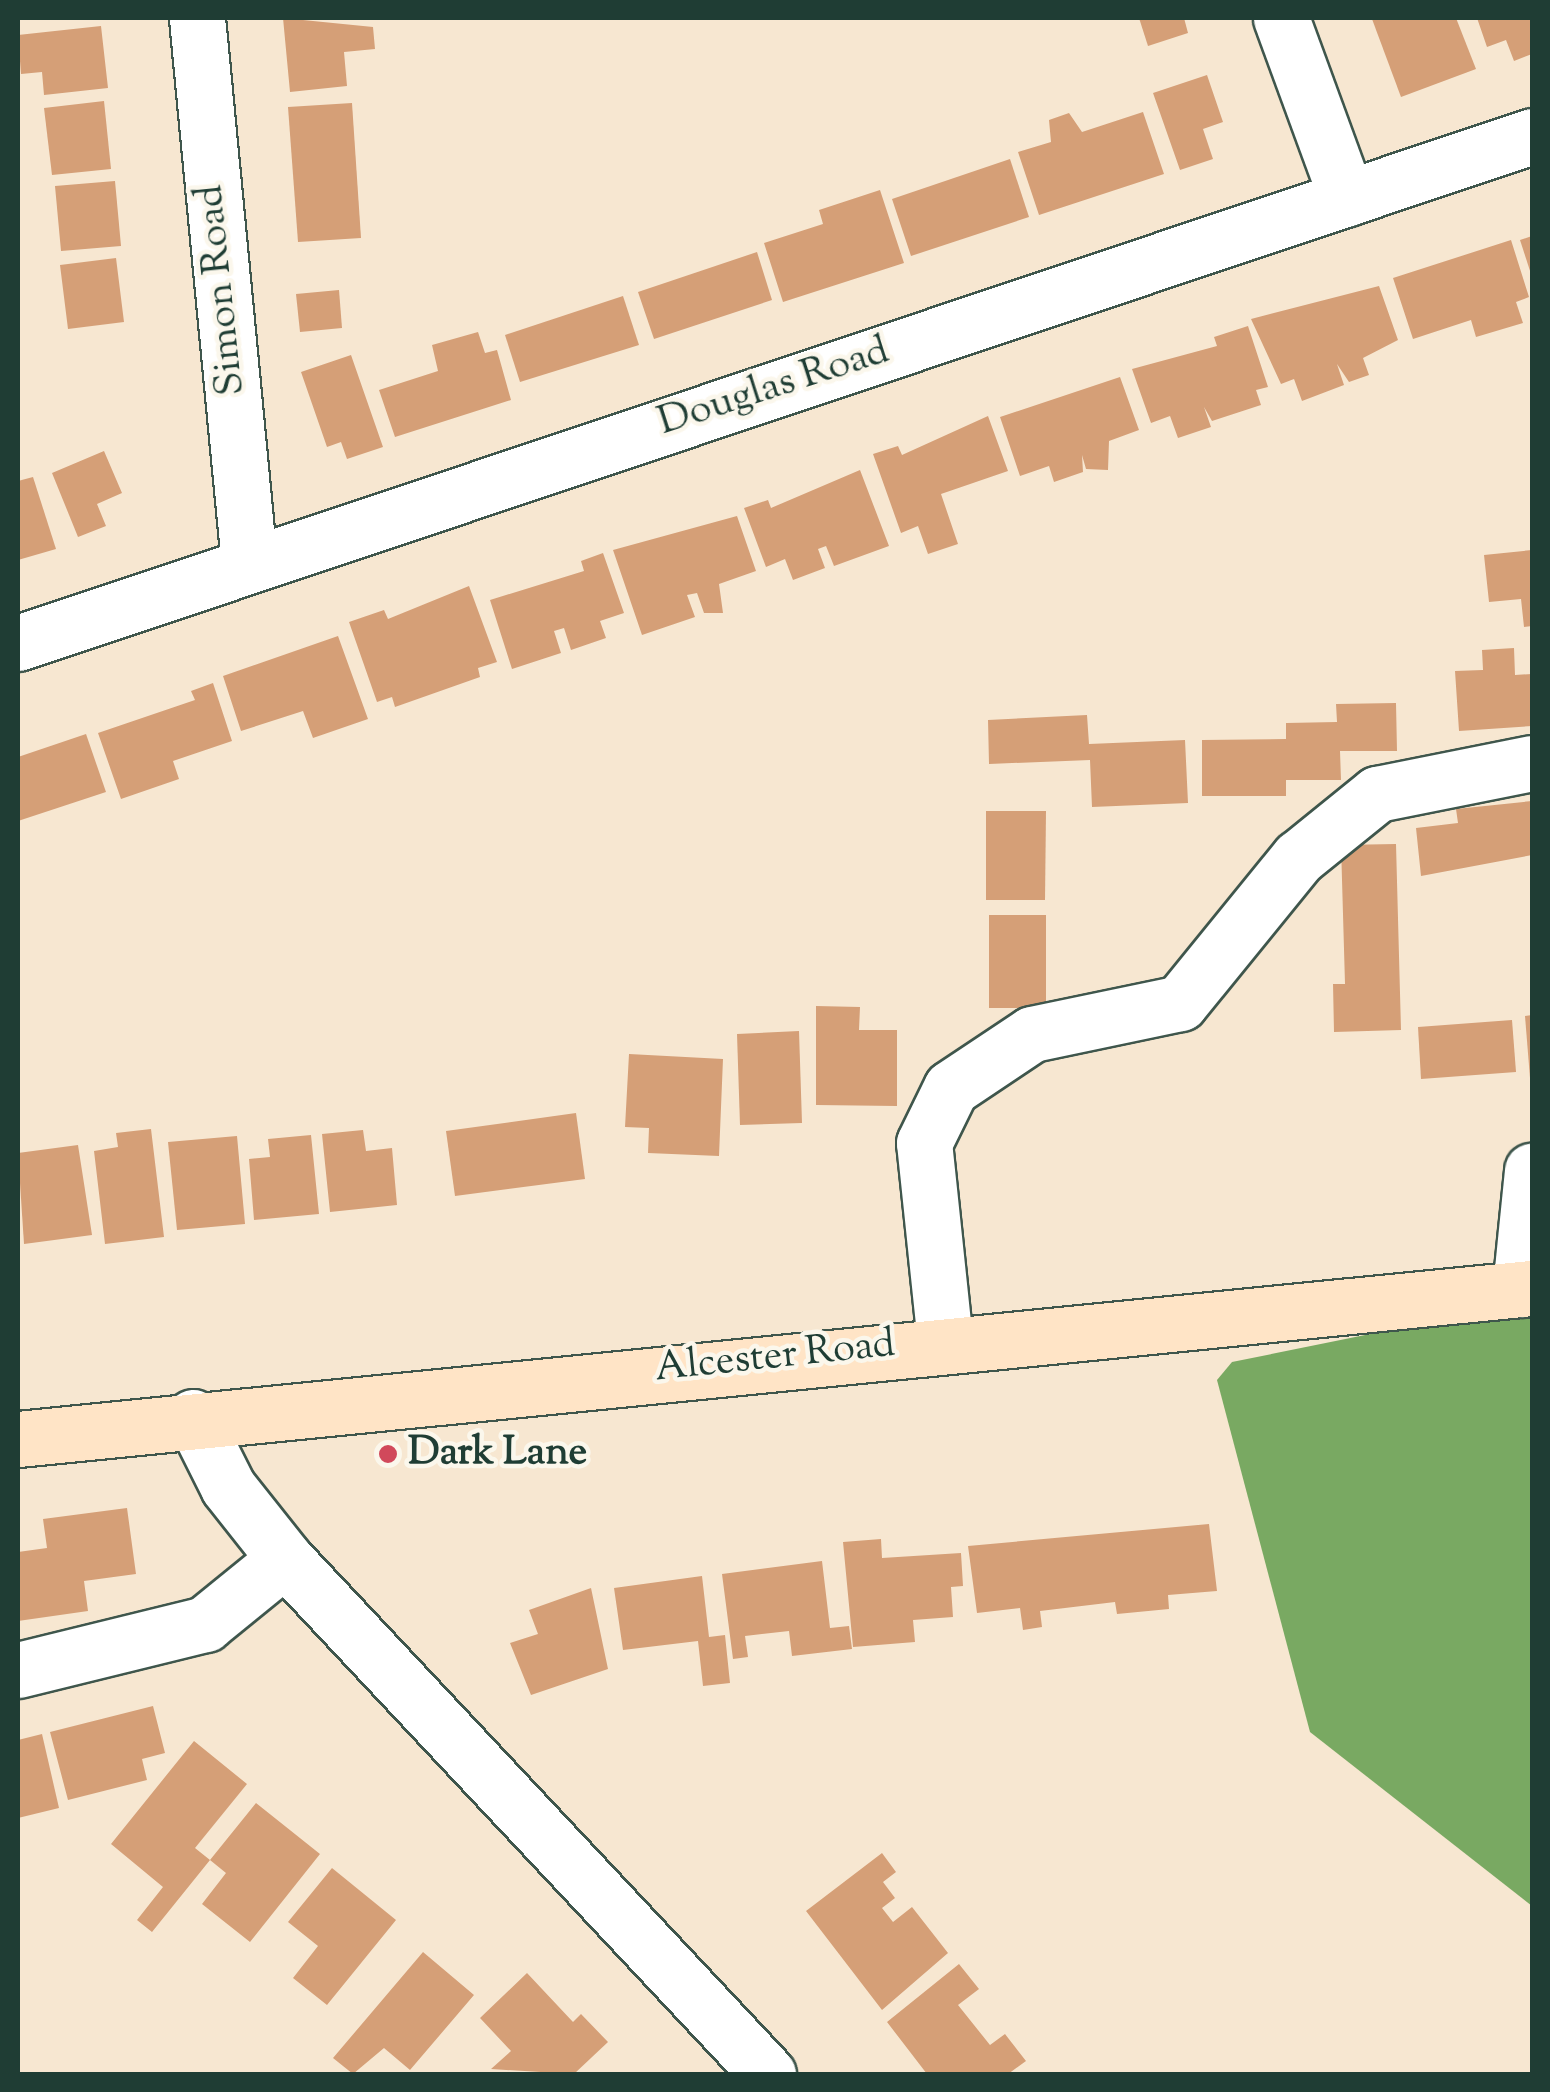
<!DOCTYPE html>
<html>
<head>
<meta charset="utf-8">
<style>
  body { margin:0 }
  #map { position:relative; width:1550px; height:2092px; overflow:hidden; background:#f7e7d1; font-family:"Sorts Mill Goudy",serif }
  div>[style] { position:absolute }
  .forest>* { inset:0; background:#79a962 }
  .building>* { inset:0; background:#d59f77 }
  .roads { filter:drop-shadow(2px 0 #3f564c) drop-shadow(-2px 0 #3f564c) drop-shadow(0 2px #3f564c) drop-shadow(0 -2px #3f564c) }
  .street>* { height:55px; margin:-27.5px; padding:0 27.5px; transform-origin:27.5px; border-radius:27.5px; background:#fff }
  .secondary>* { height:55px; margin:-27.5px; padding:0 27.5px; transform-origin:27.5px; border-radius:27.5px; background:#ffe4c6 }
  .dots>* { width:28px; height:28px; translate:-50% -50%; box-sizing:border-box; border:5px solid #fbf7ec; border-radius:50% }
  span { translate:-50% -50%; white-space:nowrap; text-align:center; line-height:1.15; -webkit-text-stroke:9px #fbf7ec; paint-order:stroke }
  .street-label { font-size:40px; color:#1f3d34 }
  .poi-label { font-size:40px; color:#1f3d34; font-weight:700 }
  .left { translate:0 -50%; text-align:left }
  .frame { position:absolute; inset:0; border:20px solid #1f3d34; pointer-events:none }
</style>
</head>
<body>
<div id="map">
  <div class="forest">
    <div style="clip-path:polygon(1532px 1318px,1532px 1906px,1310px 1732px,1217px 1380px,1232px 1362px,1380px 1332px)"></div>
  </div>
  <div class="building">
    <div style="clip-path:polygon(283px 18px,373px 27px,375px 49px,344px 52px,347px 86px,290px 92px)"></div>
    <div style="clip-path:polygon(1139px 18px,1184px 18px,1188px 33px,1148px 46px)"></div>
    <div style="clip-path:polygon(1456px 18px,1476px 69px,1401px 97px,1372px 19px)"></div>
    <div style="clip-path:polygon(1477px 18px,1532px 18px,1532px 54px,1514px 61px,1506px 40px,1487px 47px)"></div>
    <div style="clip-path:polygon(101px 26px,108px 88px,44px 95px,42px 72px,21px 74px,18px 35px)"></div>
    <div style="clip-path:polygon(1207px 75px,1223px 122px,1203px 129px,1213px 159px,1180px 170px,1153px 93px)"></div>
    <div style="clip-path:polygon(104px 101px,111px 169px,52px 175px,44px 108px)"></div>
    <div style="clip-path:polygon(352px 103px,361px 238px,298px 242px,288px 107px)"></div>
    <div style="clip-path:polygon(1143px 112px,1164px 174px,1039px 215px,1018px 152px,1051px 142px,1049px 120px,1069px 113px,1082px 132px)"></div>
    <div style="clip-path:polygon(1010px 159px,1029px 217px,911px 256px,892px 199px)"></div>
    <div style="clip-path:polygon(115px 181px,121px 246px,61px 251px,55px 186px)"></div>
    <div style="clip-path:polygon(880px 190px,904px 263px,783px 302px,764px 243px,823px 224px,819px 210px)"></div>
    <div style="clip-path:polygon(1532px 236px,1532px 277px,1520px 240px)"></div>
    <div style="clip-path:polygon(1511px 240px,1529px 297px,1516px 302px,1523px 323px,1476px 337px,1471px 320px,1413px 339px,1393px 278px)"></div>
    <div style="clip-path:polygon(757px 252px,772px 300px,654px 339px,638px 292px)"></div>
    <div style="clip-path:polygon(116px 258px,124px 322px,68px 329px,60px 265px)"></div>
    <div style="clip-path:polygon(1379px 286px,1398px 340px,1363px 358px,1369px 375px,1349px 382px,1337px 364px,1344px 385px,1302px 401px,1294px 379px,1281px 384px,1251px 319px)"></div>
    <div style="clip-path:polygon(339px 290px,342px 328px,300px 332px,296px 294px)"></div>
    <div style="clip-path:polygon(623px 296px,639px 345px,520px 382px,505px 335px)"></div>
    <div style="clip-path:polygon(1248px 326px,1268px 387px,1256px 390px,1261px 405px,1212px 421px,1204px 407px,1211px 427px,1178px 438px,1170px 416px,1151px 423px,1132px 369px,1217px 346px,1214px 337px)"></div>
    <div style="clip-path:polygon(478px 332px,485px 353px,497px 350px,511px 400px,395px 437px,379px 390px,438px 371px,432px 345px)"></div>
    <div style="clip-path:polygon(351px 355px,383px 447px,347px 459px,341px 442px,327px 447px,301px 372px)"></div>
    <div style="clip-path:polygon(1120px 377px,1139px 430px,1109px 441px,1108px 470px,1086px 469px,1082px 455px,1083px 472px,1054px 482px,1049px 466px,1020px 476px,1000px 417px)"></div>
    <div style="clip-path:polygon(988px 416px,1008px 471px,941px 494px,958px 544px,928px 554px,918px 526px,901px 533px,873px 454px,898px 446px,902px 455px)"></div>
    <div style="clip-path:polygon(104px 451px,122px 493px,97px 504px,106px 526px,78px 537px,52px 473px)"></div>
    <div style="clip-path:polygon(860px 470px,889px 546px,834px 566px,826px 546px,818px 549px,825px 568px,793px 580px,785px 559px,766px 567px,744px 508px,768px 500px,771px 508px)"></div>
    <div style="clip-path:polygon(33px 477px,56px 549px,18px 560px,18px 481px)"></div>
    <div style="clip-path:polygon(737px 516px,756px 571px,719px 584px,723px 613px,704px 613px,697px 593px,687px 595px,695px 617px,642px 635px,613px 550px)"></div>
    <div style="clip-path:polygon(1532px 550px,1532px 626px,1524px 627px,1521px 599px,1489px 602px,1484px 555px)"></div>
    <div style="clip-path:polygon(603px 553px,624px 613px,600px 621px,606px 638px,571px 650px,564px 628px,554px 631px,561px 653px,512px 669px,490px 600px,584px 571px,581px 561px)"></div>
    <div style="clip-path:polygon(469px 586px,497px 662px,478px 668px,480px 677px,395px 707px,392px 697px,377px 702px,349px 622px,384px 610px,388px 619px)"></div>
    <div style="clip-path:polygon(338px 636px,368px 719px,313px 738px,303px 711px,241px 731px,223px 676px)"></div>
    <div style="clip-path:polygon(1514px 648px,1515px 675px,1532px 674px,1532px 726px,1459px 731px,1455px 671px,1483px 670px,1482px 650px)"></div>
    <div style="clip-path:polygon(213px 683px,232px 741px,173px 761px,179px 779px,121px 799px,98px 733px,195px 700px,191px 691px)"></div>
    <div style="clip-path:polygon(1396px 703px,1397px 751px,1340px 751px,1341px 780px,1286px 780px,1286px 796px,1202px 796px,1202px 740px,1286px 739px,1286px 723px,1337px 722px,1336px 704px)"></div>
    <div style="clip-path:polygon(1087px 715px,1089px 744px,1185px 740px,1188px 803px,1092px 807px,1090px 760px,989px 764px,988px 720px)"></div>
    <div style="clip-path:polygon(86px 734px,106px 792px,18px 821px,18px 757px)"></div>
    <div style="clip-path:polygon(1532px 801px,1532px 855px,1421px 876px,1416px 828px,1458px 823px,1456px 809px)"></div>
    <div style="clip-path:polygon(986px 811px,1046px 811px,1045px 900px,986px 900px)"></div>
    <div style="clip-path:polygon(1396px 844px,1401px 1030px,1334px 1032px,1333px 984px,1345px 984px,1341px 845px)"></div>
    <div style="clip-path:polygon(989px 915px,1046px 915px,1046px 1008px,989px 1008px)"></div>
    <div style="clip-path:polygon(816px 1006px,860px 1007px,859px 1030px,897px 1030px,897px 1106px,816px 1105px)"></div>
    <div style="clip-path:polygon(1532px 1015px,1532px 1078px,1530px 1078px,1525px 1016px)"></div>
    <div style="clip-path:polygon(1512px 1020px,1516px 1072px,1421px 1079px,1418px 1027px)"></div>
    <div style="clip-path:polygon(799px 1031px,802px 1123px,740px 1125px,737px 1034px)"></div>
    <div style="clip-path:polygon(629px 1054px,723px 1059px,719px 1156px,648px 1153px,649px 1128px,625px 1127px)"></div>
    <div style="clip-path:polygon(576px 1113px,585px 1179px,455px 1196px,446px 1131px)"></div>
    <div style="clip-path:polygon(151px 1129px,164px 1237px,105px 1244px,94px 1151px,118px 1147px,116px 1133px)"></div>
    <div style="clip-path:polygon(363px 1130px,366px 1151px,392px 1148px,397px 1205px,330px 1212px,322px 1134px)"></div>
    <div style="clip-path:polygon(311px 1135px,319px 1214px,254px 1220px,249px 1159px,270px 1157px,268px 1139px)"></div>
    <div style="clip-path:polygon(237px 1136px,245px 1224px,177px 1230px,168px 1142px)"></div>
    <div style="clip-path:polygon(78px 1145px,92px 1235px,24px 1244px,18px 1153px)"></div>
    <div style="clip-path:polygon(127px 1508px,136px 1574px,84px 1581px,88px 1611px,18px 1621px,18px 1552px,47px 1548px,43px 1519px)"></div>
    <div style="clip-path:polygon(1209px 1524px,1217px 1591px,1168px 1595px,1169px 1609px,1117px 1614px,1115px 1602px,1040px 1611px,1042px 1627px,1023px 1630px,1020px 1608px,977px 1613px,968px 1546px)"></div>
    <div style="clip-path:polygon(881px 1539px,882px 1558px,961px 1553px,963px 1586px,951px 1587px,953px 1617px,913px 1620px,915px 1642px,853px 1647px,843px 1542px)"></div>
    <div style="clip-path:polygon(822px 1561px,830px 1628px,849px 1626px,852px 1649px,792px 1656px,789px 1631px,745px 1636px,748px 1657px,733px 1659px,722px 1574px)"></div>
    <div style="clip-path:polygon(702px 1576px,709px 1637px,725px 1635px,730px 1683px,703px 1686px,698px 1641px,623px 1650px,614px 1588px)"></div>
    <div style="clip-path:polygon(591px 1588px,608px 1669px,531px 1695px,510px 1643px,538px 1634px,529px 1610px)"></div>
    <div style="clip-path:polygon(153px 1706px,165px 1753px,142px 1759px,147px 1780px,68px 1800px,50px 1732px)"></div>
    <div style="clip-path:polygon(42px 1734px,59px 1808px,18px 1818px,18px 1740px)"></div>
    <div style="clip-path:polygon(194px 1741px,247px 1784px,195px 1848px,210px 1860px,152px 1932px,137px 1920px,163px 1887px,111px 1844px)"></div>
    <div style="clip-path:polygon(256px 1803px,320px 1854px,250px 1942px,202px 1904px,226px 1873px,210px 1860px)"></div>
    <div style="clip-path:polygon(882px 1853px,896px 1872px,883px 1882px,895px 1898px,882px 1908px,893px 1922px,912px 1907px,948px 1953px,882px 2010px,806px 1911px)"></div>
    <div style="clip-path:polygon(332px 1868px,396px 1920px,327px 2005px,293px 1978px,318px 1946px,288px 1922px)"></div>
    <div style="clip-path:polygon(423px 1952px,474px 1995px,410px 2070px,384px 2048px,353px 2074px,333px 2058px)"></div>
    <div style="clip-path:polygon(959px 1964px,979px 1989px,958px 2005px,990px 2045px,1005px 2034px,1026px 2061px,1008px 2074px,927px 2074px,887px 2022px)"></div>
    <div style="clip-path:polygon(527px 1973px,573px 2022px,581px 2014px,608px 2042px,574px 2074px,491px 2069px,511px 2051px,480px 2018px)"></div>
  </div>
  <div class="roads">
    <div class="street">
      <div style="left:197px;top:18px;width:546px;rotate:84.54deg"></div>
      <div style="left:1281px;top:18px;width:192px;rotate:69.9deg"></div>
      <div style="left:18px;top:643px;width:1597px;rotate:-18.51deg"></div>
      <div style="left:1520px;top:1289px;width:119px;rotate:-84.2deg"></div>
      <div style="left:945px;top:1342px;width:200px;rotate:-96deg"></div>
      <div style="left:924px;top:1143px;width:61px;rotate:-63.9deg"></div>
      <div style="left:951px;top:1088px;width:97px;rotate:-33.7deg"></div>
      <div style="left:1032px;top:1034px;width:151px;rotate:-11.8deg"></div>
      <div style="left:1180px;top:1003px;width:187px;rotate:-50.9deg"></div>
      <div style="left:1298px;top:858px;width:102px;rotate:-39deg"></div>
      <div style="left:1377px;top:794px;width:158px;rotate:-11.3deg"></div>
      <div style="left:193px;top:1417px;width:78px;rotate:63.4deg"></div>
      <div style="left:228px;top:1487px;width:92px;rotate:51.6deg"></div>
      <div style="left:285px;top:1559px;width:706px;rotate:46.84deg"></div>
      <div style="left:18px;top:1670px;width:193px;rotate:-13.8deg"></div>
      <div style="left:205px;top:1624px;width:103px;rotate:-39.1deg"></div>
    </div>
    <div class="secondary">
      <div style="left:18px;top:1439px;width:1522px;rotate:-5.7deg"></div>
    </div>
  </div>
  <div class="dots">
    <div style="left:388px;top:1454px;background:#d1495b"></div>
  </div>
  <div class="street-label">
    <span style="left:222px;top:290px;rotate:-96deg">Simon Road</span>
    <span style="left:774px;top:388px;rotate:-18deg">Douglas Road</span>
    <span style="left:775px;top:1358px;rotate:-6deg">Alcester Road</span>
  </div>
  <div class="poi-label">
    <span class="left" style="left:408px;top:1454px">Dark Lane</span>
  </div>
  <div class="frame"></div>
</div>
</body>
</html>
